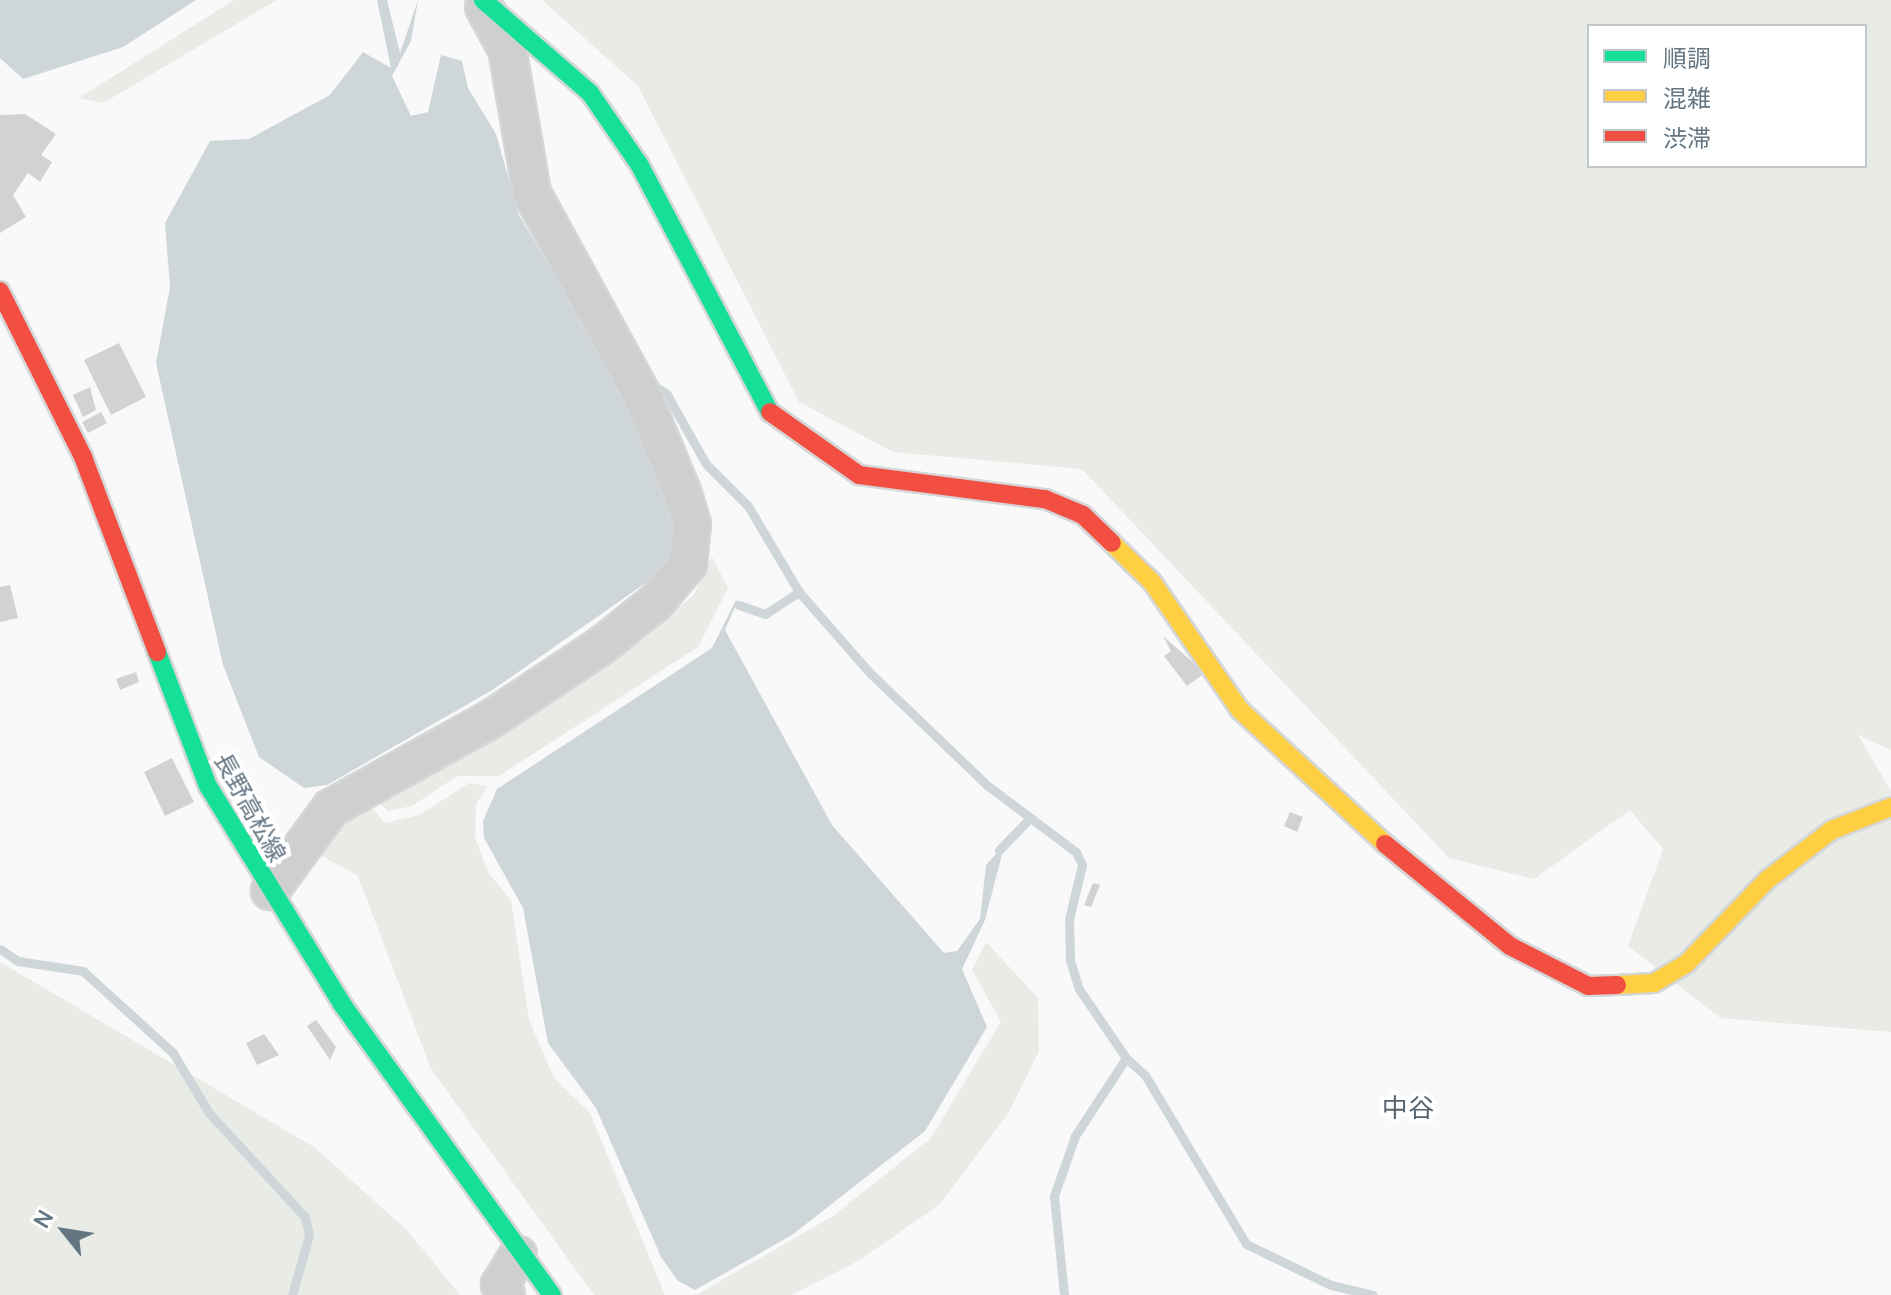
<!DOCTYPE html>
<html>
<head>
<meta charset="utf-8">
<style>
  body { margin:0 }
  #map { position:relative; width:1891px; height:1295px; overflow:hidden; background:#f9f9f9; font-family:Manrope,"Noto Sans JP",sans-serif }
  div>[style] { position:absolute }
  .green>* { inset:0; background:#e8ebe6 }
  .water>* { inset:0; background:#ced6d9 }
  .stream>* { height:9px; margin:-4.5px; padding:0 4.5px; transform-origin:4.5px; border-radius:4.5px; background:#ced6d9 }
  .building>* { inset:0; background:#d0d2d3 }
  .roads { filter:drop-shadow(2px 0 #d5d6d7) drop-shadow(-2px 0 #d5d6d7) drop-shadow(0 2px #d5d6d7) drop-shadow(0 -2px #d5d6d7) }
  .street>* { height:36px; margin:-18px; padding:0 18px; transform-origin:18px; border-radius:18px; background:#cecfd0 }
  .fast>* { height:18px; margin:-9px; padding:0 9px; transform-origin:9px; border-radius:9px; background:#16e098 }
  .slow>* { height:18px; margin:-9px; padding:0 9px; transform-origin:9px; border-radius:9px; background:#ffcf43 }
  .jam>* { height:18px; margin:-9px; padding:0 9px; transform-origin:9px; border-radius:9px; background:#f24e42 }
  span { translate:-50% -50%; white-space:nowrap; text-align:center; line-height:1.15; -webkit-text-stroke:8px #fff; paint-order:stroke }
  .street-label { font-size:24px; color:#657683 }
  .neighbourhood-label { font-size:26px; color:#57646e }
  .legend { position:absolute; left:1587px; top:24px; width:280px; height:144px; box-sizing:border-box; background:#fff; border:2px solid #c1c8cd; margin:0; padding:10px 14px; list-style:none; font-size:24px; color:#657683 }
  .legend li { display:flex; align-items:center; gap:16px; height:40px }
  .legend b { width:40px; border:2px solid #c1c8cd }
  .north { position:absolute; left:24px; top:1191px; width:80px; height:80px; -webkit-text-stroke:6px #fff; paint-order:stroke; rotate:300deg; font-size:22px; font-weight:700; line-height:32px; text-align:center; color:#657683 }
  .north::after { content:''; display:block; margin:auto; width:28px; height:36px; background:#657683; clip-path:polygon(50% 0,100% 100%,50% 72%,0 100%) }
</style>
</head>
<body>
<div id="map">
  <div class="green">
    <div style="clip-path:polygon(234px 0,277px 0,103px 103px,79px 98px)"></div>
    <div style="clip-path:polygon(evenodd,542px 0,1891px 0,1891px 750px,1858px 735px,1891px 791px,1891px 1032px,1720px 1018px,1628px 946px,1663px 849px,1630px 810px,1534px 879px,1449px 858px,1082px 469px,893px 452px,799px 402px,638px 86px,542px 0,1589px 26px,1865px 26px,1865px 166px,1589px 166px,1589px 26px)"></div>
    <div style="clip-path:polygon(712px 557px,728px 588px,698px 647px,499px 776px,457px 776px,412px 806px,387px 811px,379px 802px,514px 727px,646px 637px,694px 594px)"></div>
    <div style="clip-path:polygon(469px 783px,488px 786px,476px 804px,475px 838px,489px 874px,511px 900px,529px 1020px,554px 1078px,590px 1113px,665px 1295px,594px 1295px,431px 1069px,358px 876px,316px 853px,365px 800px,385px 823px,419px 815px)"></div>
    <div style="clip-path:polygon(986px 942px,1038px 998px,1039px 1051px,1008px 1114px,940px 1204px,860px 1260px,792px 1295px,696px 1295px,833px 1216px,931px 1138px,1001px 1022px,972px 970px)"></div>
    <div style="clip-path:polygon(0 962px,314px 1147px,407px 1230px,460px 1295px,0 1295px)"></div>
  </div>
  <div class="water">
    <div style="clip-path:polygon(0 0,196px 0,123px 47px,23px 79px,0 58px)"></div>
    <div style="clip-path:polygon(377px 0,387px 0,400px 53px,418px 0,411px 41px,392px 76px,411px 116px,428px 112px,441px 55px,462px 61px,468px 88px,496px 134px,519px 215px,623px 394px,672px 516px,675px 546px,664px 570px,494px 689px,327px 785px,304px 788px,259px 757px,223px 665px,156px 363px,170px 287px,165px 223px,210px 141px,249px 139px,330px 95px,363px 52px,391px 68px)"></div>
    <div style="clip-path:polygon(736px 600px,748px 610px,735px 607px,725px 630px,832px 825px,944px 953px,957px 951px,980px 919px,986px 865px,1005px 843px,985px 920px,962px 969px,987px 1027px,925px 1131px,792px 1235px,695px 1290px,678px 1281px,661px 1257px,596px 1108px,548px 1043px,523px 908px,484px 838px,483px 821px,497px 789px,712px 648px)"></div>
  </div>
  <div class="stream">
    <div style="left:653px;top:385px;width:15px;rotate:32deg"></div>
    <div style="left:666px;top:393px;width:81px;rotate:60.6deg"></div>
    <div style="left:706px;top:464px;width:59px;rotate:45deg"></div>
    <div style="left:748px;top:506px;width:100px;rotate:59.3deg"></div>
    <div style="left:799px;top:592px;width:108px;rotate:48.8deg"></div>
    <div style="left:870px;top:673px;width:163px;rotate:43.8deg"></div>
    <div style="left:988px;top:786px;width:110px;rotate:36.9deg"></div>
    <div style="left:1076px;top:852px;width:14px;rotate:65deg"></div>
    <div style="left:1082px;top:865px;width:56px;rotate:103.5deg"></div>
    <div style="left:1069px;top:919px;width:41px;rotate:88.6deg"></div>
    <div style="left:1070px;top:960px;width:30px;rotate:73deg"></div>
    <div style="left:1079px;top:989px;width:83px;rotate:55.7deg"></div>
    <div style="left:1126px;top:1058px;width:93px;rotate:123.2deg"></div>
    <div style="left:1075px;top:1136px;width:64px;rotate:109.3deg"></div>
    <div style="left:1054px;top:1196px;width:100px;rotate:84.2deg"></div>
    <div style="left:739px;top:605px;width:28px;rotate:19deg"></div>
    <div style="left:765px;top:614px;width:40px;rotate:-32.9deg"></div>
    <div style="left:999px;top:850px;width:45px;rotate:-45.9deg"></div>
    <div style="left:0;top:949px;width:22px;rotate:34deg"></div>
    <div style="left:18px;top:961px;width:66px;rotate:8.7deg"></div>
    <div style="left:83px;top:971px;width:122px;rotate:42.3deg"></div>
    <div style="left:173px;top:1053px;width:70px;rotate:59deg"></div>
    <div style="left:209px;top:1113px;width:142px;rotate:47.3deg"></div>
    <div style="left:305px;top:1217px;width:18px;rotate:77deg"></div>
    <div style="left:309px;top:1235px;width:62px;rotate:105.8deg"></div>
    <div style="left:1126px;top:1058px;width:25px;rotate:42deg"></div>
    <div style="left:1145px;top:1075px;width:197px;rotate:59.1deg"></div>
    <div style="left:1246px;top:1244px;width:94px;rotate:25.8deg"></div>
    <div style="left:1331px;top:1285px;width:43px;rotate:13.4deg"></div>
  </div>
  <div class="building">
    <div style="clip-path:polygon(25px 114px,56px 134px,41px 155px,52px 162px,40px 182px,28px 173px,13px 195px,26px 217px,0 233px,0 115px)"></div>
    <div style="clip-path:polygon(119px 343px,146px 397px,111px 415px,84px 360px)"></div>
    <div style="clip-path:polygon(90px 387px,96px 410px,83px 417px,73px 395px)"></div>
    <div style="clip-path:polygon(101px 412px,107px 423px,88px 433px,82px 422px)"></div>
    <div style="clip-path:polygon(10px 585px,18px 618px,0 622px,0 587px)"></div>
    <div style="clip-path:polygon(1163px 636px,1205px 673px,1187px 686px,1164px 656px,1171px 651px)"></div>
    <div style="clip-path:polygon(136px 672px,139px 682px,120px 690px,116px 679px)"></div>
    <div style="clip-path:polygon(172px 758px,194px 802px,165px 816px,144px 772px)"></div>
    <div style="clip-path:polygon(1290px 812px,1303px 817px,1297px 832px,1284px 826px)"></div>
    <div style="clip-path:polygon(1093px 883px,1100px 885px,1091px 907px,1084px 905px)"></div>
    <div style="clip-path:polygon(316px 1020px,336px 1047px,330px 1060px,307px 1026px)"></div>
    <div style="clip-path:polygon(264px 1034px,279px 1055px,257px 1065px,246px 1043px)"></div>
  </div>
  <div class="roads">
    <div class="street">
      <div style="left:270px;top:891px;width:103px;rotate:-53.7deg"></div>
      <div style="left:331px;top:808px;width:183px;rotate:-29.1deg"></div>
      <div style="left:491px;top:719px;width:132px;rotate:-33.6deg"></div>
      <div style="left:601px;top:646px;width:70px;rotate:-38.7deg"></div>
      <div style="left:656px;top:602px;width:50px;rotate:-49.9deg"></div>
      <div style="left:688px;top:564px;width:40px;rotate:-84.3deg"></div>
      <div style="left:692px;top:524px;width:34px;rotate:-107deg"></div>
      <div style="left:682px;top:492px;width:105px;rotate:-112.4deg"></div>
      <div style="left:642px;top:395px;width:230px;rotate:-118.6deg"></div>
      <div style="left:532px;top:193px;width:146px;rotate:-99.8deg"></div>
      <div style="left:507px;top:49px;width:48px;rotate:-118.7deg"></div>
      <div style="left:506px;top:1295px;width:12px;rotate:-121deg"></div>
      <div style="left:500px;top:1285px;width:35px;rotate:-59deg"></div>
    </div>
    <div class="fast">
      <div style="left:483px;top:0;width:142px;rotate:41deg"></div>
      <div style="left:590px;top:93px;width:86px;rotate:55.4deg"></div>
      <div style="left:639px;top:164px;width:280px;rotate:62.2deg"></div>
      <div style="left:157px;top:652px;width:143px;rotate:69.2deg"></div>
      <div style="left:208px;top:786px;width:256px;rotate:58.4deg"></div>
      <div style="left:342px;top:1004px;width:359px;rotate:54.2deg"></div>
    </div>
    <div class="slow">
      <div style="left:1112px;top:543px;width:56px;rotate:44.3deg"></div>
      <div style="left:1152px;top:582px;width:155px;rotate:55.5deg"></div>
      <div style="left:1240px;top:710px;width:197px;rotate:42.7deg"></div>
      <div style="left:1617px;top:985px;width:37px;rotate:-3deg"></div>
      <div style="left:1654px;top:983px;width:37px;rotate:-31deg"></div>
      <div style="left:1686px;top:964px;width:117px;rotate:-46deg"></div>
      <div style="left:1767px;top:880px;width:82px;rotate:-37.6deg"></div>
      <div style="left:1832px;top:830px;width:63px;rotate:-21.3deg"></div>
    </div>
    <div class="jam">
      <div style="left:0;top:291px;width:186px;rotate:63.4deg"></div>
      <div style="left:83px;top:457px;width:209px;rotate:69.2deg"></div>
      <div style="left:770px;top:412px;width:109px;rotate:35.3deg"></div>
      <div style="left:859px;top:475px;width:188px;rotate:7.4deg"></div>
      <div style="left:1045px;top:499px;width:41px;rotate:22.8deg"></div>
      <div style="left:1083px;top:515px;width:40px;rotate:44deg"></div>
      <div style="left:1385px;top:844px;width:161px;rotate:39.2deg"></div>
      <div style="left:1510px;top:946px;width:88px;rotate:27.1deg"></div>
      <div style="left:1588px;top:986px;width:29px;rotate:-2deg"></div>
    </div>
  </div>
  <div class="street-label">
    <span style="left:251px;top:807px;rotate:61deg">長野高松線</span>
  </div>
  <div class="neighbourhood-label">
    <span style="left:1408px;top:1108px">中谷</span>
  </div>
  <ul class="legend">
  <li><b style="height:10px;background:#16e098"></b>順調</li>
  <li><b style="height:10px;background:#ffcf43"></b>混雑</li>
  <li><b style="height:10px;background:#f24e42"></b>渋滞</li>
  </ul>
  <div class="north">N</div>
</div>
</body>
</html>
